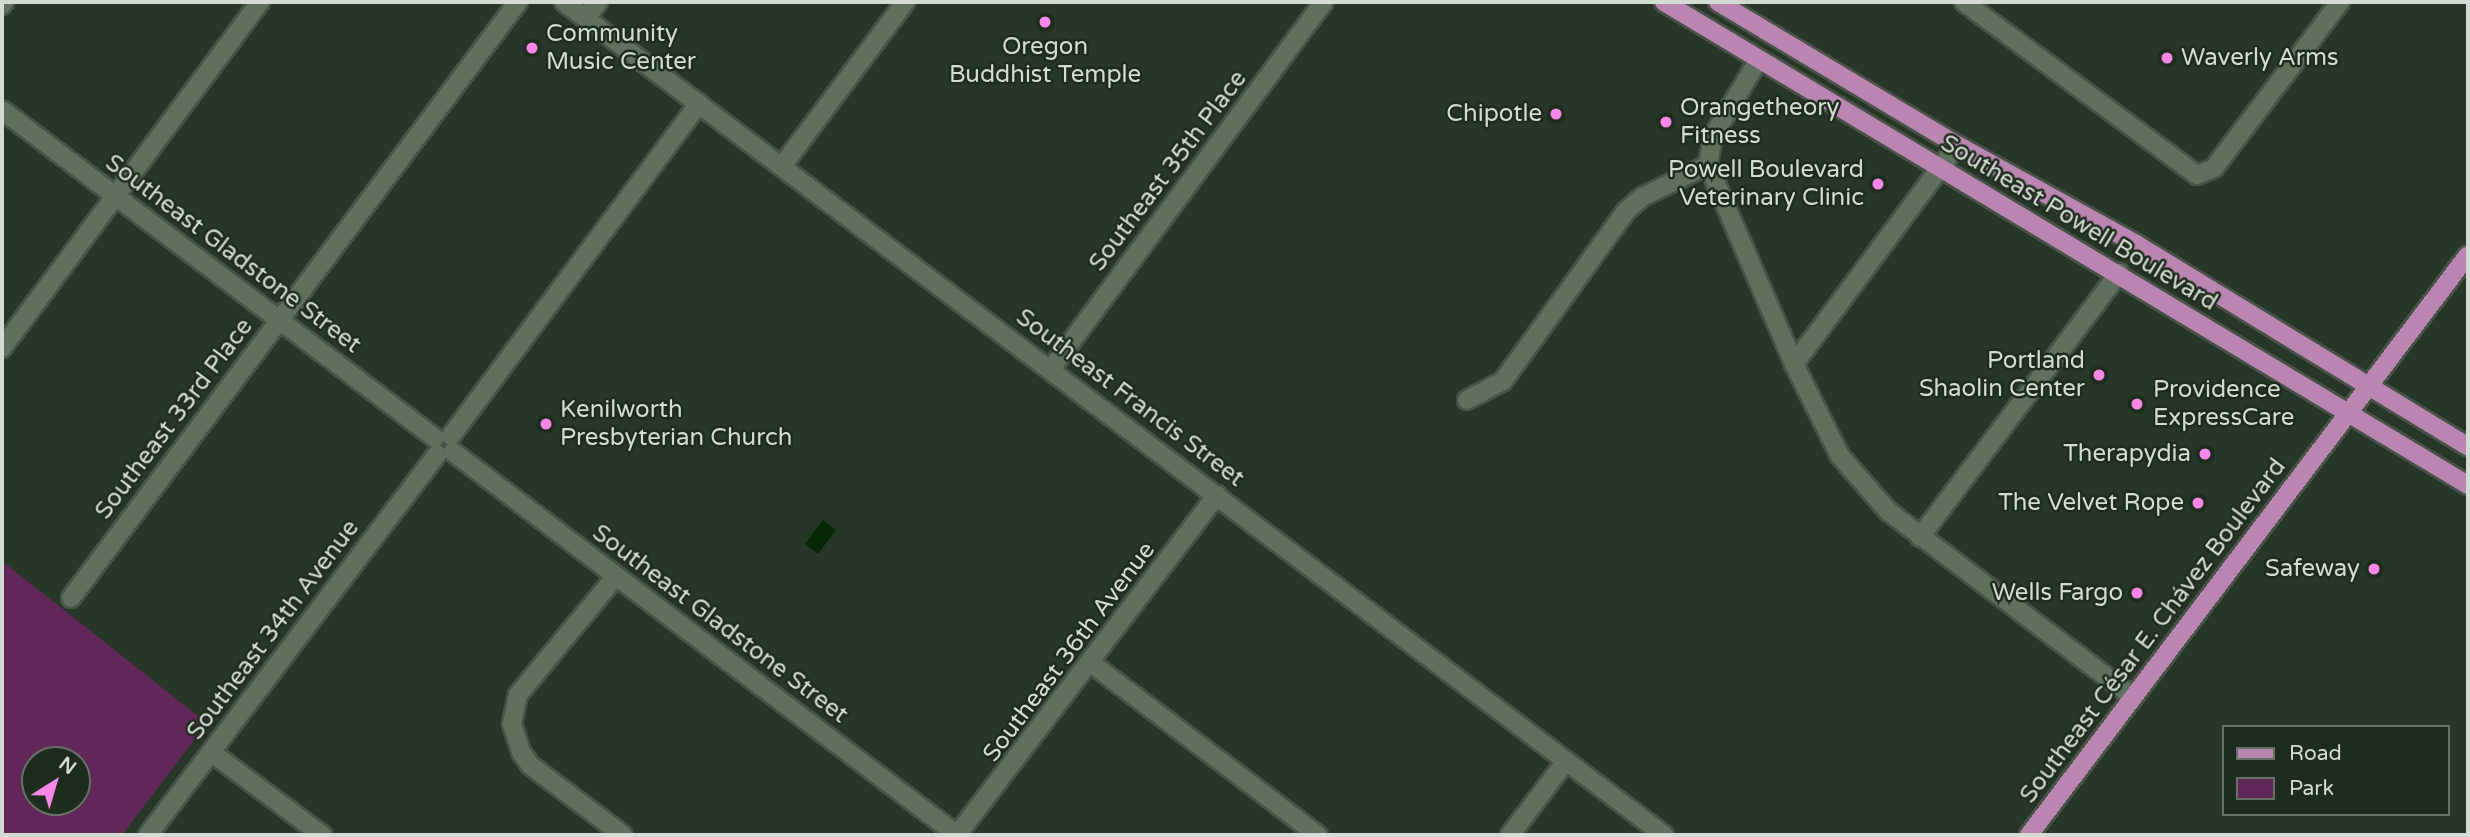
<!DOCTYPE html>
<html>
<head>
<meta charset="utf-8">
<style>
  body { margin:0 }
  #map { position:relative; width:2470px; height:837px; overflow:hidden; background:#283627; font-family:"Varela Round",sans-serif }
  div>[style] { position:absolute }
  .green>* { inset:0; background:#602758 }
  .water>* { inset:0; background:#062706 }
  .roads { filter:drop-shadow(2px 0 #475346) drop-shadow(-2px 0 #475346) drop-shadow(0 2px #475346) drop-shadow(0 -2px #475346) }
  .minor>* { height:18px; margin:-9px; padding:0 9px; transform-origin:9px; border-radius:9px; background:#5f705e }
  .major>* { height:18px; margin:-9px; padding:0 9px; transform-origin:9px; border-radius:9px; background:#ba85b0 }
  .dots>* { width:19px; height:19px; translate:-50% -50%; box-sizing:border-box; border:4px solid #1e2c1d; border-radius:50% }
  span { translate:-50% -50%; white-space:nowrap; text-align:center; line-height:1.15; -webkit-text-stroke:5px #1e2c1d; paint-order:stroke }
  .poi-label { font-size:24px; color:#d3dcd2 }
  .left { translate:0 -50%; text-align:left }
  .right { translate:-100% -50%; text-align:right }
  .street-label { font-size:24px; color:#d3dcd2 }
  .frame { position:absolute; inset:0; border:4px solid #d3dcd2; pointer-events:none }
  .legend { position:absolute; left:2222px; top:725px; width:228px; height:91px; box-sizing:border-box; background:#1e2c1d; border:2px solid #667265; margin:0; padding:9px 12px; list-style:none; font-size:21px; color:#d3dcd2 }
  .legend li { display:flex; align-items:center; gap:14px; height:35px }
  .legend b { width:35px; border:2px solid #667265 }
  .north { position:absolute; left:21px; top:746px; width:70px; height:70px; box-sizing:border-box; background:#1e2c1d; border:2px solid #667265; border-radius:50%; rotate:37deg; font-size:19px; font-weight:700; line-height:28px; text-align:center; color:#d3dcd2 }
  .north::after { content:''; display:block; margin:auto; width:24px; height:32px; background:#f987e8; clip-path:polygon(50% 0,100% 100%,50% 72%,0 100%) }
</style>
</head>
<body>
<div id="map">
  <div class="green">
    <div style="clip-path:polygon(evenodd,2px 561px,207px 723px,122px 835px,2px 835px,2px 561px,35px 760px,77px 760px,77px 802px,35px 802px,35px 760px)"></div>
  </div>
  <div class="water">
    <div style="clip-path:polygon(823px 520px,836px 530px,818px 554px,805px 544px)"></div>
  </div>
  <div class="roads">
    <div class="minor">
      <div style="left:564px;top:2px;width:1380px;rotate:37.14deg"></div>
      <div style="left:1964px;top:2px;width:290px;rotate:36.6deg"></div>
      <div style="left:2197px;top:175px;width:18px;rotate:-22deg"></div>
      <div style="left:2214px;top:168px;width:208px;rotate:-52.8deg"></div>
      <div style="left:2px;top:5px;width:4px;rotate:-56deg"></div>
      <div style="left:586px;top:18px;width:20px;rotate:-53deg"></div>
      <div style="left:1759px;top:59px;width:90px;rotate:120.9deg"></div>
      <div style="left:1713px;top:136px;width:29px;rotate:100deg"></div>
      <div style="left:1708px;top:165px;width:217px;rotate:66.6deg"></div>
      <div style="left:1794px;top:364px;width:103px;rotate:63.4deg"></div>
      <div style="left:1840px;top:456px;width:73px;rotate:48.9deg"></div>
      <div style="left:1888px;top:511px;width:306px;rotate:37.2deg"></div>
      <div style="left:2px;top:110px;width:543px;rotate:37.14deg"></div>
      <div style="left:782px;top:166px;width:205px;rotate:-53.1deg"></div>
      <div style="left:2px;top:348px;width:432px;rotate:-53.3deg"></div>
      <div style="left:1794px;top:364px;width:273px;rotate:-53.3deg"></div>
      <div style="left:1051px;top:369px;width:457px;rotate:-53.4deg"></div>
      <div style="left:1467px;top:400px;width:41px;rotate:-27.8deg"></div>
      <div style="left:1503px;top:381px;width:210px;rotate:-54.1deg"></div>
      <div style="left:1626px;top:211px;width:21px;rotate:-41deg"></div>
      <div style="left:1642px;top:197px;width:73px;rotate:-25.9deg"></div>
      <div style="left:451px;top:436px;width:415px;rotate:-53.3deg"></div>
      <div style="left:453px;top:452px;width:633px;rotate:37.23deg"></div>
      <div style="left:957px;top:835px;width:428px;rotate:-52.6deg"></div>
      <div style="left:1920px;top:537px;width:331px;rotate:-53deg"></div>
      <div style="left:616px;top:576px;width:154px;rotate:129.5deg"></div>
      <div style="left:518px;top:695px;width:30px;rotate:102deg"></div>
      <div style="left:512px;top:724px;width:29px;rotate:72deg"></div>
      <div style="left:521px;top:752px;width:16px;rotate:55deg"></div>
      <div style="left:530px;top:765px;width:116px;rotate:37deg"></div>
      <div style="left:71px;top:598px;width:745px;rotate:-53.13deg"></div>
      <div style="left:1091px;top:663px;width:285px;rotate:37.2deg"></div>
      <div style="left:211px;top:752px;width:139px;rotate:36.8deg"></div>
      <div style="left:148px;top:835px;width:478px;rotate:-52.8deg"></div>
      <div style="left:1510px;top:835px;width:93px;rotate:-52.9deg"></div>
    </div>
    <div class="major">
      <div style="left:1664px;top:2px;width:938px;rotate:31deg"></div>
      <div style="left:1718px;top:2px;width:279px;rotate:30.9deg"></div>
      <div style="left:1957px;top:145px;width:205px;rotate:28.9deg"></div>
      <div style="left:2136px;top:244px;width:389px;rotate:31.4deg"></div>
      <div style="left:2029px;top:835px;width:727px;rotate:-52.88deg"></div>
    </div>
  </div>
  <div class="dots">
    <div style="left:1045px;top:22px;background:#f987e8"></div>
    <div style="left:532px;top:48px;background:#f987e8"></div>
    <div style="left:2167px;top:58px;background:#f987e8"></div>
    <div style="left:1556px;top:114px;background:#f987e8"></div>
    <div style="left:1666px;top:122px;background:#f987e8"></div>
    <div style="left:1878px;top:184px;background:#f987e8"></div>
    <div style="left:2099px;top:375px;background:#f987e8"></div>
    <div style="left:2137px;top:404px;background:#f987e8"></div>
    <div style="left:546px;top:424px;background:#f987e8"></div>
    <div style="left:2205px;top:454px;background:#f987e8"></div>
    <div style="left:2198px;top:503px;background:#f987e8"></div>
    <div style="left:2374px;top:569px;background:#f987e8"></div>
    <div style="left:2137px;top:593px;background:#f987e8"></div>
  </div>
  <div class="poi-label">
    <span class="left" style="left:546px;top:48px">Community<br>Music Center</span>
    <span style="left:1045px;top:61px">Oregon<br>Buddhist Temple</span>
    <span class="left" style="left:2181px;top:58px">Waverly Arms</span>
    <span class="left" style="left:1680px;top:122px">Orangetheory<br>Fitness</span>
    <span class="right" style="left:1542px;top:114px">Chipotle</span>
    <span class="right" style="left:1864px;top:184px">Powell Boulevard<br>Veterinary Clinic</span>
    <span class="right" style="left:2085px;top:375px">Portland<br>Shaolin Center</span>
    <span class="left" style="left:2153px;top:404px">Providence<br>ExpressCare</span>
    <span class="left" style="left:560px;top:424px">Kenilworth<br>Presbyterian Church</span>
    <span class="right" style="left:2191px;top:454px">Therapydia</span>
    <span class="right" style="left:2184px;top:503px">The Velvet Rope</span>
    <span class="right" style="left:2360px;top:569px">Safeway</span>
    <span class="right" style="left:2123px;top:593px">Wells Fargo</span>
  </div>
  <div class="street-label">
    <span style="left:1168px;top:171px;rotate:-53deg">Southeast 35th Place</span>
    <span style="left:2079px;top:223px;rotate:31deg">Southeast Powell Boulevard</span>
    <span style="left:233px;top:254px;rotate:37deg">Southeast Gladstone Street</span>
    <span style="left:1130px;top:398px;rotate:37deg">Southeast Francis Street</span>
    <span style="left:174px;top:419px;rotate:-53deg">Southeast 33rd Place</span>
    <span style="left:720px;top:624px;rotate:37deg">Southeast Gladstone Street</span>
    <span style="left:273px;top:630px;rotate:-53deg">Southeast 34th Avenue</span>
    <span style="left:2153px;top:631px;rotate:-53deg">Southeast César E. Chávez Boulevard</span>
    <span style="left:1069px;top:652px;rotate:-53deg">Southeast 36th Avenue</span>
  </div>
  <div class="frame"></div>
  <ul class="legend">
  <li><b style="height:9px;background:#ba85b0"></b>Road</li>
  <li><b style="height:19px;background:#602758"></b>Park</li>
  </ul>
  <div class="north">N</div>
</div>
</body>
</html>
